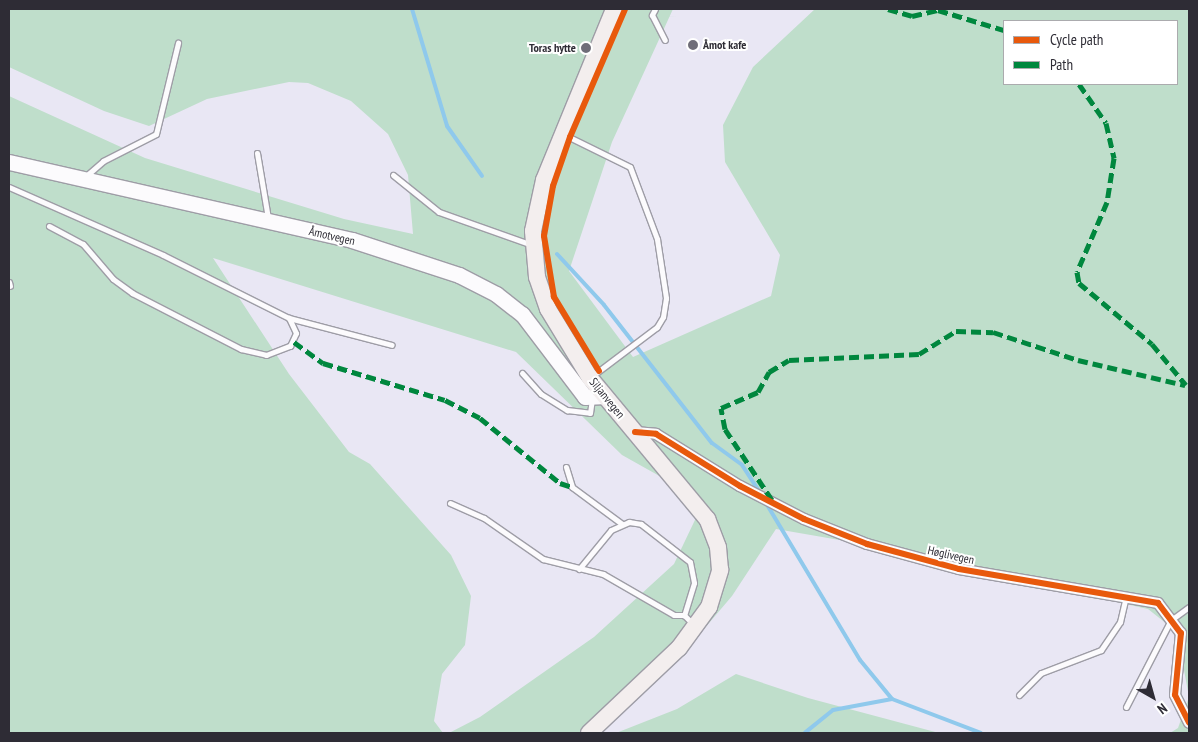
<!DOCTYPE html>
<html>
<head>
<meta charset="utf-8">
<style>
  body { margin:0 }
  #map { position:relative; width:1198px; height:742px; overflow:hidden; background:#e9e7f4; font-family:"PT Sans Narrow",sans-serif }
  div>[style] { position:absolute }
  .green>* { inset:0; background:#bfdecb }
  .stream>* { height:4px; margin:-2px; padding:0 2px; transform-origin:2px; border-radius:2px; background:#8fc9ec }
  .roads { filter:drop-shadow(1px 0 #9e9da6) drop-shadow(-1px 0 #9e9da6) drop-shadow(0 1px #9e9da6) drop-shadow(0 -1px #9e9da6) }
  .service>* { height:5px; margin:-2.5px; padding:0 2.5px; transform-origin:2.5px; border-radius:2.5px; background:#fcfbfd }
  .minor>* { height:10px; margin:-5px; padding:0 5px; transform-origin:5px; border-radius:5px; background:#fcfbfd }
  .secondary>* { height:15px; margin:-7.5px; padding:0 7.5px; transform-origin:7.5px; border-radius:7.5px; background:#fcfbfd }
  .primary>* { height:16px; margin:-8px; padding:0 8px; transform-origin:8px; border-radius:8px; background:#f3eeee }
  .quiet>* { height:5px; margin-top:-2.5px; transform-origin:0; background:repeating-linear-gradient(90deg,#00873e 0 10px,transparent 0 15px) }
  .cycleway>* { height:6px; margin:-3px; padding:0 3px; transform-origin:3px; border-radius:3px; background:#e8590c }
  .dots>* { width:14px; height:14px; translate:-50% -50%; box-sizing:border-box; border:2px solid #fff; border-radius:50% }
  span { translate:-50% -50%; white-space:nowrap; text-align:center; line-height:1.15; -webkit-text-stroke:4px #fff; paint-order:stroke }
  .poi-label { font-size:12px; color:#2e2c35; font-weight:700 }
  .left { translate:0 -50%; text-align:left }
  .right { translate:-100% -50%; text-align:right }
  .street-label { font-size:12px; color:#2e2c35 }
  .frame { position:absolute; inset:0; border:10px solid #2e2c35; pointer-events:none }
  .legend { position:absolute; left:1003px; top:20px; width:175px; height:65px; box-sizing:border-box; background:#fff; border:1px solid #ababae; margin:0; padding:6px 9px; list-style:none; font-size:15px; color:#2e2c35 }
  .legend li { display:flex; align-items:center; gap:10px; height:25px }
  .legend b { width:25px; border:1px solid #ababae }
  .north { position:absolute; left:1128px; top:672px; width:50px; height:50px; -webkit-text-stroke:4px #fff; paint-order:stroke; rotate:142deg; font-size:14px; font-weight:700; line-height:20px; text-align:center; color:#2e2c35 }
  .north::after { content:''; display:block; margin:auto; width:18px; height:22px; background:#2e2c35; clip-path:polygon(50% 0,100% 100%,50% 72%,0 100%) }
</style>
</head>
<body>
<div id="map">
  <div class="green">
    <div style="clip-path:polygon(evenodd,9px 9px,673px 9px,612px 142px,569px 271px,633px 357px,771px 296px,780px 255px,725px 162px,723px 125px,753px 67px,815px 9px,1189px 9px,1189px 733px,1170px 733px,1178px 728px,1189px 697px,1177px 632px,1148px 609px,950px 565px,932px 556px,776px 529px,732px 596px,687px 649px,589px 733px,449px 733px,480px 717px,594px 637px,674px 564px,704px 501px,622px 455px,516px 352px,213px 258px,289px 374px,349px 452px,370px 464px,451px 555px,471px 596px,465px 645px,442px 674px,434px 721px,443px 733px,9px 733px,9px 96px,145px 158px,344px 219px,413px 234px,408px 175px,388px 134px,351px 101px,308px 83px,289px 82px,207px 99px,149px 126px,104px 111px,9px 67px,9px 9px,1004px 21px,1177px 21px,1177px 84px,1004px 84px,1004px 21px)"></div>
    <div style="clip-path:polygon(736px 674px,808px 698px,939px 733px,616px 733px,677px 709px)"></div>
  </div>
  <div class="stream">
    <div style="left:412px;top:9px;width:122px;rotate:73.3deg"></div>
    <div style="left:447px;top:126px;width:61px;rotate:55deg"></div>
    <div style="left:557px;top:254px;width:69px;rotate:47.3deg"></div>
    <div style="left:604px;top:305px;width:175px;rotate:52deg"></div>
    <div style="left:712px;top:443px;width:37px;rotate:36deg"></div>
    <div style="left:742px;top:465px;width:33px;rotate:57deg"></div>
    <div style="left:766px;top:503px;width:183px;rotate:59.1deg"></div>
    <div style="left:860px;top:660px;width:50px;rotate:50.6deg"></div>
    <div style="left:892px;top:699px;width:60px;rotate:169.4deg"></div>
    <div style="left:833px;top:710px;width:36px;rotate:141deg"></div>
    <div style="left:892px;top:699px;width:95px;rotate:20.9deg"></div>
  </div>
  <div class="roads">
    <div class="service">
      <div style="left:655px;top:9px;width:7px;rotate:117deg"></div>
      <div style="left:652px;top:15px;width:28px;rotate:63deg"></div>
      <div style="left:565px;top:135px;width:72px;rotate:26.2deg"></div>
      <div style="left:630px;top:167px;width:77px;rotate:69.4deg"></div>
      <div style="left:657px;top:239px;width:60px;rotate:81.3deg"></div>
      <div style="left:666px;top:298px;width:19px;rotate:99deg"></div>
      <div style="left:663px;top:317px;width:12px;rotate:121deg"></div>
      <div style="left:657px;top:327px;width:83px;rotate:142.9deg"></div>
      <div style="left:257px;top:153px;width:66px;rotate:80.4deg"></div>
      <div style="left:393px;top:175px;width:59px;rotate:38.8deg"></div>
      <div style="left:439px;top:212px;width:99px;rotate:19.5deg"></div>
      <div style="left:86px;top:176px;width:23px;rotate:-41deg"></div>
      <div style="left:103px;top:161px;width:59px;rotate:-27deg"></div>
      <div style="left:156px;top:134px;width:94px;rotate:-76.4deg"></div>
      <div style="left:9px;top:187px;width:168px;rotate:23.8deg"></div>
      <div style="left:163px;top:255px;width:141px;rotate:26.6deg"></div>
      <div style="left:289px;top:318px;width:106px;rotate:14.7deg"></div>
      <div style="left:49px;top:226px;width:38px;rotate:28deg"></div>
      <div style="left:83px;top:244px;width:46px;rotate:49.4deg"></div>
      <div style="left:113px;top:279px;width:24px;rotate:36deg"></div>
      <div style="left:132px;top:293px;width:123px;rotate:27.2deg"></div>
      <div style="left:241px;top:349px;width:26px;rotate:13deg"></div>
      <div style="left:266px;top:355px;width:26px;rotate:-21deg"></div>
      <div style="left:290px;top:346px;width:14px;rotate:-65deg"></div>
      <div style="left:296px;top:333px;width:17px;rotate:-115deg"></div>
      <div style="left:9px;top:282px;width:4px;rotate:76deg"></div>
      <div style="left:522px;top:373px;width:28px;rotate:48deg"></div>
      <div style="left:541px;top:394px;width:31px;rotate:32deg"></div>
      <div style="left:567px;top:410px;width:23px;rotate:7deg"></div>
      <div style="left:590px;top:413px;width:14px;rotate:-82deg"></div>
      <div style="left:566px;top:467px;width:21px;rotate:73deg"></div>
      <div style="left:572px;top:487px;width:62px;rotate:36.5deg"></div>
      <div style="left:450px;top:503px;width:37px;rotate:24deg"></div>
      <div style="left:484px;top:518px;width:72px;rotate:34.8deg"></div>
      <div style="left:543px;top:559px;width:62px;rotate:14deg"></div>
      <div style="left:603px;top:574px;width:82px;rotate:30deg"></div>
      <div style="left:674px;top:615px;width:10px"></div>
      <div style="left:579px;top:569px;width:50px;rotate:-50.6deg"></div>
      <div style="left:611px;top:530px;width:20px;rotate:-24deg"></div>
      <div style="left:629px;top:522px;width:12px;rotate:9deg"></div>
      <div style="left:641px;top:524px;width:62px;rotate:37.8deg"></div>
      <div style="left:690px;top:562px;width:21px;rotate:79deg"></div>
      <div style="left:694px;top:583px;width:34px;rotate:107deg"></div>
      <div style="left:684px;top:615px;width:14px;rotate:45deg"></div>
      <div style="left:1019px;top:695px;width:31px;rotate:-45deg"></div>
      <div style="left:1041px;top:673px;width:64px;rotate:-21deg"></div>
      <div style="left:1101px;top:650px;width:34px;rotate:-56deg"></div>
      <div style="left:1120px;top:622px;width:27px;rotate:-77deg"></div>
      <div style="left:1126px;top:707px;width:98px;rotate:-62.7deg"></div>
      <div style="left:1171px;top:620px;width:22px;rotate:-36deg"></div>
    </div>
    <div class="minor">
      <div style="left:635px;top:432px;width:21px;rotate:5deg"></div>
      <div style="left:656px;top:434px;width:99px;rotate:31.8deg"></div>
      <div style="left:740px;top:486px;width:72px;rotate:27.3deg"></div>
      <div style="left:804px;top:519px;width:68px;rotate:21.6deg"></div>
      <div style="left:867px;top:544px;width:95px;rotate:15.2deg"></div>
      <div style="left:959px;top:569px;width:202px;rotate:9.7deg"></div>
      <div style="left:1158px;top:603px;width:38px;rotate:53deg"></div>
      <div style="left:1181px;top:633px;width:62px;rotate:95.5deg"></div>
      <div style="left:1175px;top:695px;width:31px;rotate:63deg"></div>
    </div>
    <div class="secondary">
      <div style="left:9px;top:162px;width:352px;rotate:12.8deg"></div>
      <div style="left:352px;top:240px;width:113px;rotate:18.1deg"></div>
      <div style="left:459px;top:275px;width:42px;rotate:27.2deg"></div>
      <div style="left:496px;top:294px;width:33px;rotate:38deg"></div>
      <div style="left:522px;top:314px;width:104px;rotate:52.8deg"></div>
      <div style="left:585px;top:397px;width:20px;rotate:-3deg"></div>
    </div>
    <div class="primary">
      <div style="left:589px;top:733px;width:124px;rotate:-43.4deg"></div>
      <div style="left:679px;top:648px;width:51px;rotate:-53.8deg"></div>
      <div style="left:709px;top:607px;width:39px;rotate:-73deg"></div>
      <div style="left:720px;top:570px;width:23px;rotate:-95deg"></div>
      <div style="left:718px;top:547px;width:30px;rotate:-111deg"></div>
      <div style="left:707px;top:519px;width:183px;rotate:-129.7deg"></div>
      <div style="left:590px;top:378px;width:81px;rotate:-121.3deg"></div>
      <div style="left:548px;top:309px;width:34px;rotate:-109deg"></div>
      <div style="left:537px;top:277px;width:46px;rotate:-95deg"></div>
      <div style="left:533px;top:231px;width:52px;rotate:-77.8deg"></div>
      <div style="left:544px;top:180px;width:185px;rotate:-67.7deg"></div>
    </div>
  </div>
  <div class="quiet">
    <div style="left:888px;top:9px;width:25px;rotate:16deg"></div>
    <div style="left:912px;top:16px;width:27px;rotate:-13deg"></div>
    <div style="left:938px;top:10px;width:69px;rotate:16.9deg"></div>
    <div style="left:1079px;top:84px;width:47px;rotate:55.3deg"></div>
    <div style="left:1106px;top:123px;width:36px;rotate:77deg"></div>
    <div style="left:1114px;top:158px;width:45px;rotate:99deg"></div>
    <div style="left:1107px;top:202px;width:76px;rotate:113.2deg"></div>
    <div style="left:1077px;top:272px;width:11px;rotate:80deg"></div>
    <div style="left:1079px;top:283px;width:95px;rotate:39.9deg"></div>
    <div style="left:1152px;top:344px;width:53px;rotate:50.3deg"></div>
    <div style="left:294px;top:342px;width:36px;rotate:36deg"></div>
    <div style="left:323px;top:363px;width:127px;rotate:16.9deg"></div>
    <div style="left:445px;top:400px;width:39px;rotate:27deg"></div>
    <div style="left:480px;top:418px;width:103px;rotate:39.1deg"></div>
    <div style="left:560px;top:483px;width:13px;rotate:18deg"></div>
    <div style="left:772px;top:500px;width:85px;rotate:-123.5deg"></div>
    <div style="left:725px;top:429px;width:21px;rotate:-101deg"></div>
    <div style="left:721px;top:408px;width:40px;rotate:-23.4deg"></div>
    <div style="left:758px;top:392px;width:23px;rotate:-61deg"></div>
    <div style="left:769px;top:372px;width:23px;rotate:-31deg"></div>
    <div style="left:789px;top:360px;width:130px;rotate:-2.6deg"></div>
    <div style="left:919px;top:354px;width:44px;rotate:-31.9deg"></div>
    <div style="left:956px;top:331px;width:37px;rotate:2deg"></div>
    <div style="left:993px;top:332px;width:89px;rotate:18.2deg"></div>
    <div style="left:1078px;top:360px;width:110px;rotate:13.2deg"></div>
  </div>
  <div class="cycleway">
    <div style="left:599px;top:371px;width:87px;rotate:-121.3deg"></div>
    <div style="left:554px;top:297px;width:62px;rotate:-99.3deg"></div>
    <div style="left:544px;top:236px;width:51px;rotate:-79.8deg"></div>
    <div style="left:553px;top:186px;width:52px;rotate:-70.9deg"></div>
    <div style="left:570px;top:137px;width:139px;rotate:-66.7deg"></div>
    <div style="left:635px;top:432px;width:21px;rotate:5deg"></div>
    <div style="left:656px;top:434px;width:99px;rotate:31.8deg"></div>
    <div style="left:740px;top:486px;width:72px;rotate:27.3deg"></div>
    <div style="left:804px;top:519px;width:68px;rotate:21.6deg"></div>
    <div style="left:867px;top:544px;width:95px;rotate:15.2deg"></div>
    <div style="left:959px;top:569px;width:202px;rotate:9.7deg"></div>
    <div style="left:1158px;top:603px;width:38px;rotate:53deg"></div>
    <div style="left:1181px;top:633px;width:62px;rotate:95.5deg"></div>
    <div style="left:1175px;top:695px;width:31px;rotate:63deg"></div>
  </div>
  <div class="dots">
    <div style="left:693px;top:45px;background:#6f6d78"></div>
    <div style="left:586px;top:48px;background:#6f6d78"></div>
  </div>
  <div class="poi-label">
    <span class="left" style="left:703px;top:45px">Åmot kafe</span>
    <span class="right" style="left:576px;top:48px">Toras hytte</span>
  </div>
  <div class="street-label">
    <span style="left:332px;top:236px;rotate:13deg">Åmotvegen</span>
    <span style="left:607px;top:398px;rotate:51deg">Siljanvegen</span>
    <span style="left:951px;top:555px;rotate:13deg">Høglivegen</span>
  </div>
  <div class="frame"></div>
  <ul class="legend">
  <li><b style="height:6px;background:#e8590c"></b>Cycle path</li>
  <li><b style="height:6px;background:#00873e"></b>Path</li>
  </ul>
  <div class="north">N</div>
</div>
</body>
</html>
